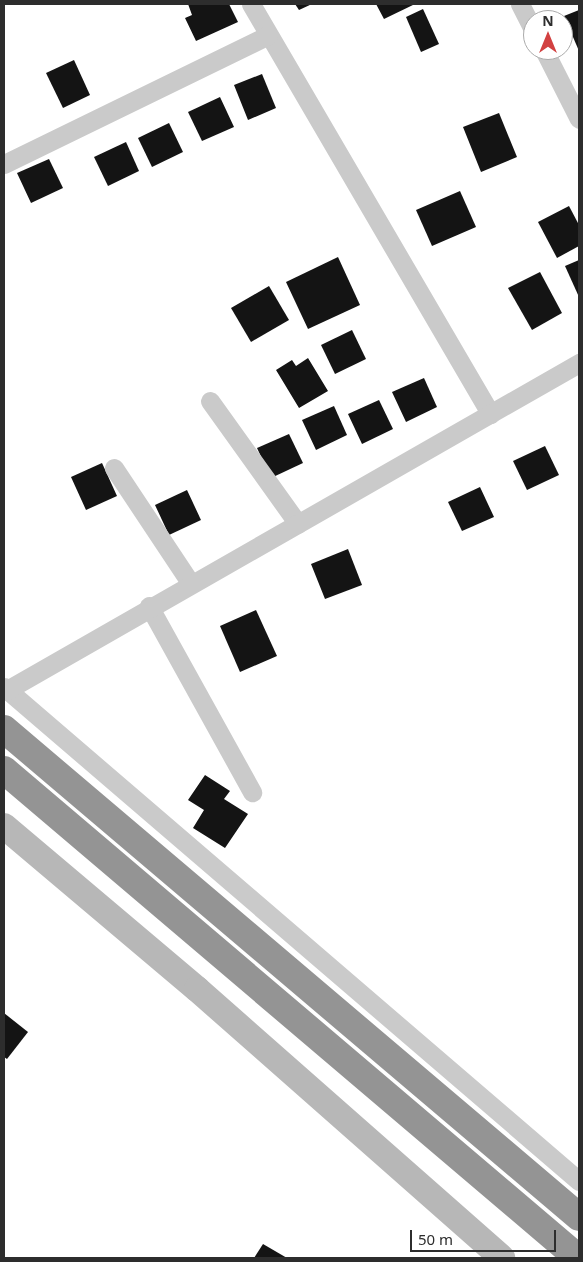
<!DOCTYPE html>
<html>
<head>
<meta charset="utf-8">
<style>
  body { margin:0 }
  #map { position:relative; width:583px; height:1262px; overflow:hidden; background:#fff; font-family:"Noto Sans",sans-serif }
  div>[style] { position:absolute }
  .building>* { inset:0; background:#141414 }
  .street>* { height:19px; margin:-9.5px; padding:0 9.5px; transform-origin:9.5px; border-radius:9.5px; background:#cacaca }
  .secondary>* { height:26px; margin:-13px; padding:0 13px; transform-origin:13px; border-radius:13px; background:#b7b7b7 }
  .highway>* { height:28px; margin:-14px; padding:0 14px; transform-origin:14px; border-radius:14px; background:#949494 }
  span { translate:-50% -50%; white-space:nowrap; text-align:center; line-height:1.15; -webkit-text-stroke:5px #fff; paint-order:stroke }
  .frame { position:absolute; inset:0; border:5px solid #2d2d2d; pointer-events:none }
  .north { position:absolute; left:523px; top:10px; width:50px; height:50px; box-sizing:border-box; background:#fff; border:1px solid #ababab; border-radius:50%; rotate:0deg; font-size:14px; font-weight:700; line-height:20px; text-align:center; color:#2d2d2d }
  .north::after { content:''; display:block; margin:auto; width:18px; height:22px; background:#d24141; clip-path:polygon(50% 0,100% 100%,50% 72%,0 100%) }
  .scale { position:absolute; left:410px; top:1230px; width:146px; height:22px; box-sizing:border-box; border:2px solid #2d2d2d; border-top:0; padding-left:6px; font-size:15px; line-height:18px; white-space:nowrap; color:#2d2d2d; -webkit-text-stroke:4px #fff; paint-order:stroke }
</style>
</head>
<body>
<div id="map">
  <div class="building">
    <div style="clip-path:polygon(188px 4px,229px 4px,238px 22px,196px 41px,185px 18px,192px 15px)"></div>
    <div style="clip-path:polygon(295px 4px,312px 4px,299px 10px)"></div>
    <div style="clip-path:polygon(376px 4px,415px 4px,384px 19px)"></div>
    <div style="clip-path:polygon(423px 9px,439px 44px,421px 52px,406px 17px)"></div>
    <div style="clip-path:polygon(579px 10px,579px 51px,564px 16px)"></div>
    <div style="clip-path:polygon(74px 60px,90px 95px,63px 108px,46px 73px)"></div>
    <div style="clip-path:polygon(262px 74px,276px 108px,248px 120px,234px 85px)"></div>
    <div style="clip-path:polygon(220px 97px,234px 127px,202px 141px,188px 112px)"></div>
    <div style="clip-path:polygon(499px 113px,517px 157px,481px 172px,463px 127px)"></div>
    <div style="clip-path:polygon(169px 123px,183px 152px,152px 167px,138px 138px)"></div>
    <div style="clip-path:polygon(126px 142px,139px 171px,108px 186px,94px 157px)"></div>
    <div style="clip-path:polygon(49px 159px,63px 188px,31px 203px,17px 173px)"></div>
    <div style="clip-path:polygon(460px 191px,476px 227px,432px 246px,416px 210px)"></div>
    <div style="clip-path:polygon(569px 206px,579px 225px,579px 246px,557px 258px,538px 222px)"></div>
    <div style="clip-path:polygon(338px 257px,360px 305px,308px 329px,286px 282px)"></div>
    <div style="clip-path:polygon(579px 260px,579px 297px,565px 266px)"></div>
    <div style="clip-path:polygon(540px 272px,562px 313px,532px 330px,508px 288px)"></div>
    <div style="clip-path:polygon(269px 286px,289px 320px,251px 342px,231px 308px)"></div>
    <div style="clip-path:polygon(352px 330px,366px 359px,335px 374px,321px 345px)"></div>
    <div style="clip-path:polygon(308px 358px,328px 391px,299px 408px,276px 370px,292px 360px,296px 366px)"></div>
    <div style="clip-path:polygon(424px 378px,437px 407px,406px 422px,392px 392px)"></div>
    <div style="clip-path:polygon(379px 400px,393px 429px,362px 444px,348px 414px)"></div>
    <div style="clip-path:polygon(334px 406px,347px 435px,316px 450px,302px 420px)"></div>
    <div style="clip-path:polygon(289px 434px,303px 463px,271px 478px,257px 448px)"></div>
    <div style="clip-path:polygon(545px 446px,559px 475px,527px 490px,513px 461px)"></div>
    <div style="clip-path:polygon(102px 463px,117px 496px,86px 510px,71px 477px)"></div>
    <div style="clip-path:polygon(480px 487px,494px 517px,462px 531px,448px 502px)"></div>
    <div style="clip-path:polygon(187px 490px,201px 520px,169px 535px,155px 505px)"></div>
    <div style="clip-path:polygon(348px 549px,362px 585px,325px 599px,311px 564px)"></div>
    <div style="clip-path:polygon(256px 610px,277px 656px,240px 672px,220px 626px)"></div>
    <div style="clip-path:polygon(205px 775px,230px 791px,224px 799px,248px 814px,225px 848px,193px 828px,204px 810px,188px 800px)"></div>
    <div style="clip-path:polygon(4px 1013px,28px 1032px,7px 1059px,4px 1057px)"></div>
    <div style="clip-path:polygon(263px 1244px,287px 1258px,254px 1258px)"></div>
  </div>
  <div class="street">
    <div style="left:251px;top:4px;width:475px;rotate:59.7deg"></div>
    <div style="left:520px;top:4px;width:28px;rotate:63deg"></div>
    <div style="left:544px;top:50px;width:77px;rotate:63.1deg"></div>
    <div style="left:4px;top:164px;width:294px;rotate:-26deg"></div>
    <div style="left:210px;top:401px;width:151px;rotate:54.4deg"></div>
    <div style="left:114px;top:468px;width:139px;rotate:56.4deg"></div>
    <div style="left:149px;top:606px;width:213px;rotate:61deg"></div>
    <div style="left:4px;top:687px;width:758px;rotate:40.67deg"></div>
    <div style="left:7px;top:690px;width:659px;rotate:-29.76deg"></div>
  </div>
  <div class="secondary">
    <div style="left:4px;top:826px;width:253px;rotate:40.2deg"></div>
    <div style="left:197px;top:989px;width:407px;rotate:41.4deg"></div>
  </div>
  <div class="highway">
    <div style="left:4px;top:729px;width:754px;rotate:40.32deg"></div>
    <div style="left:4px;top:770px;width:753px;rotate:40.37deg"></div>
  </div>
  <div class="frame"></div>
  <div class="north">N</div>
  <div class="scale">50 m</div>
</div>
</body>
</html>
